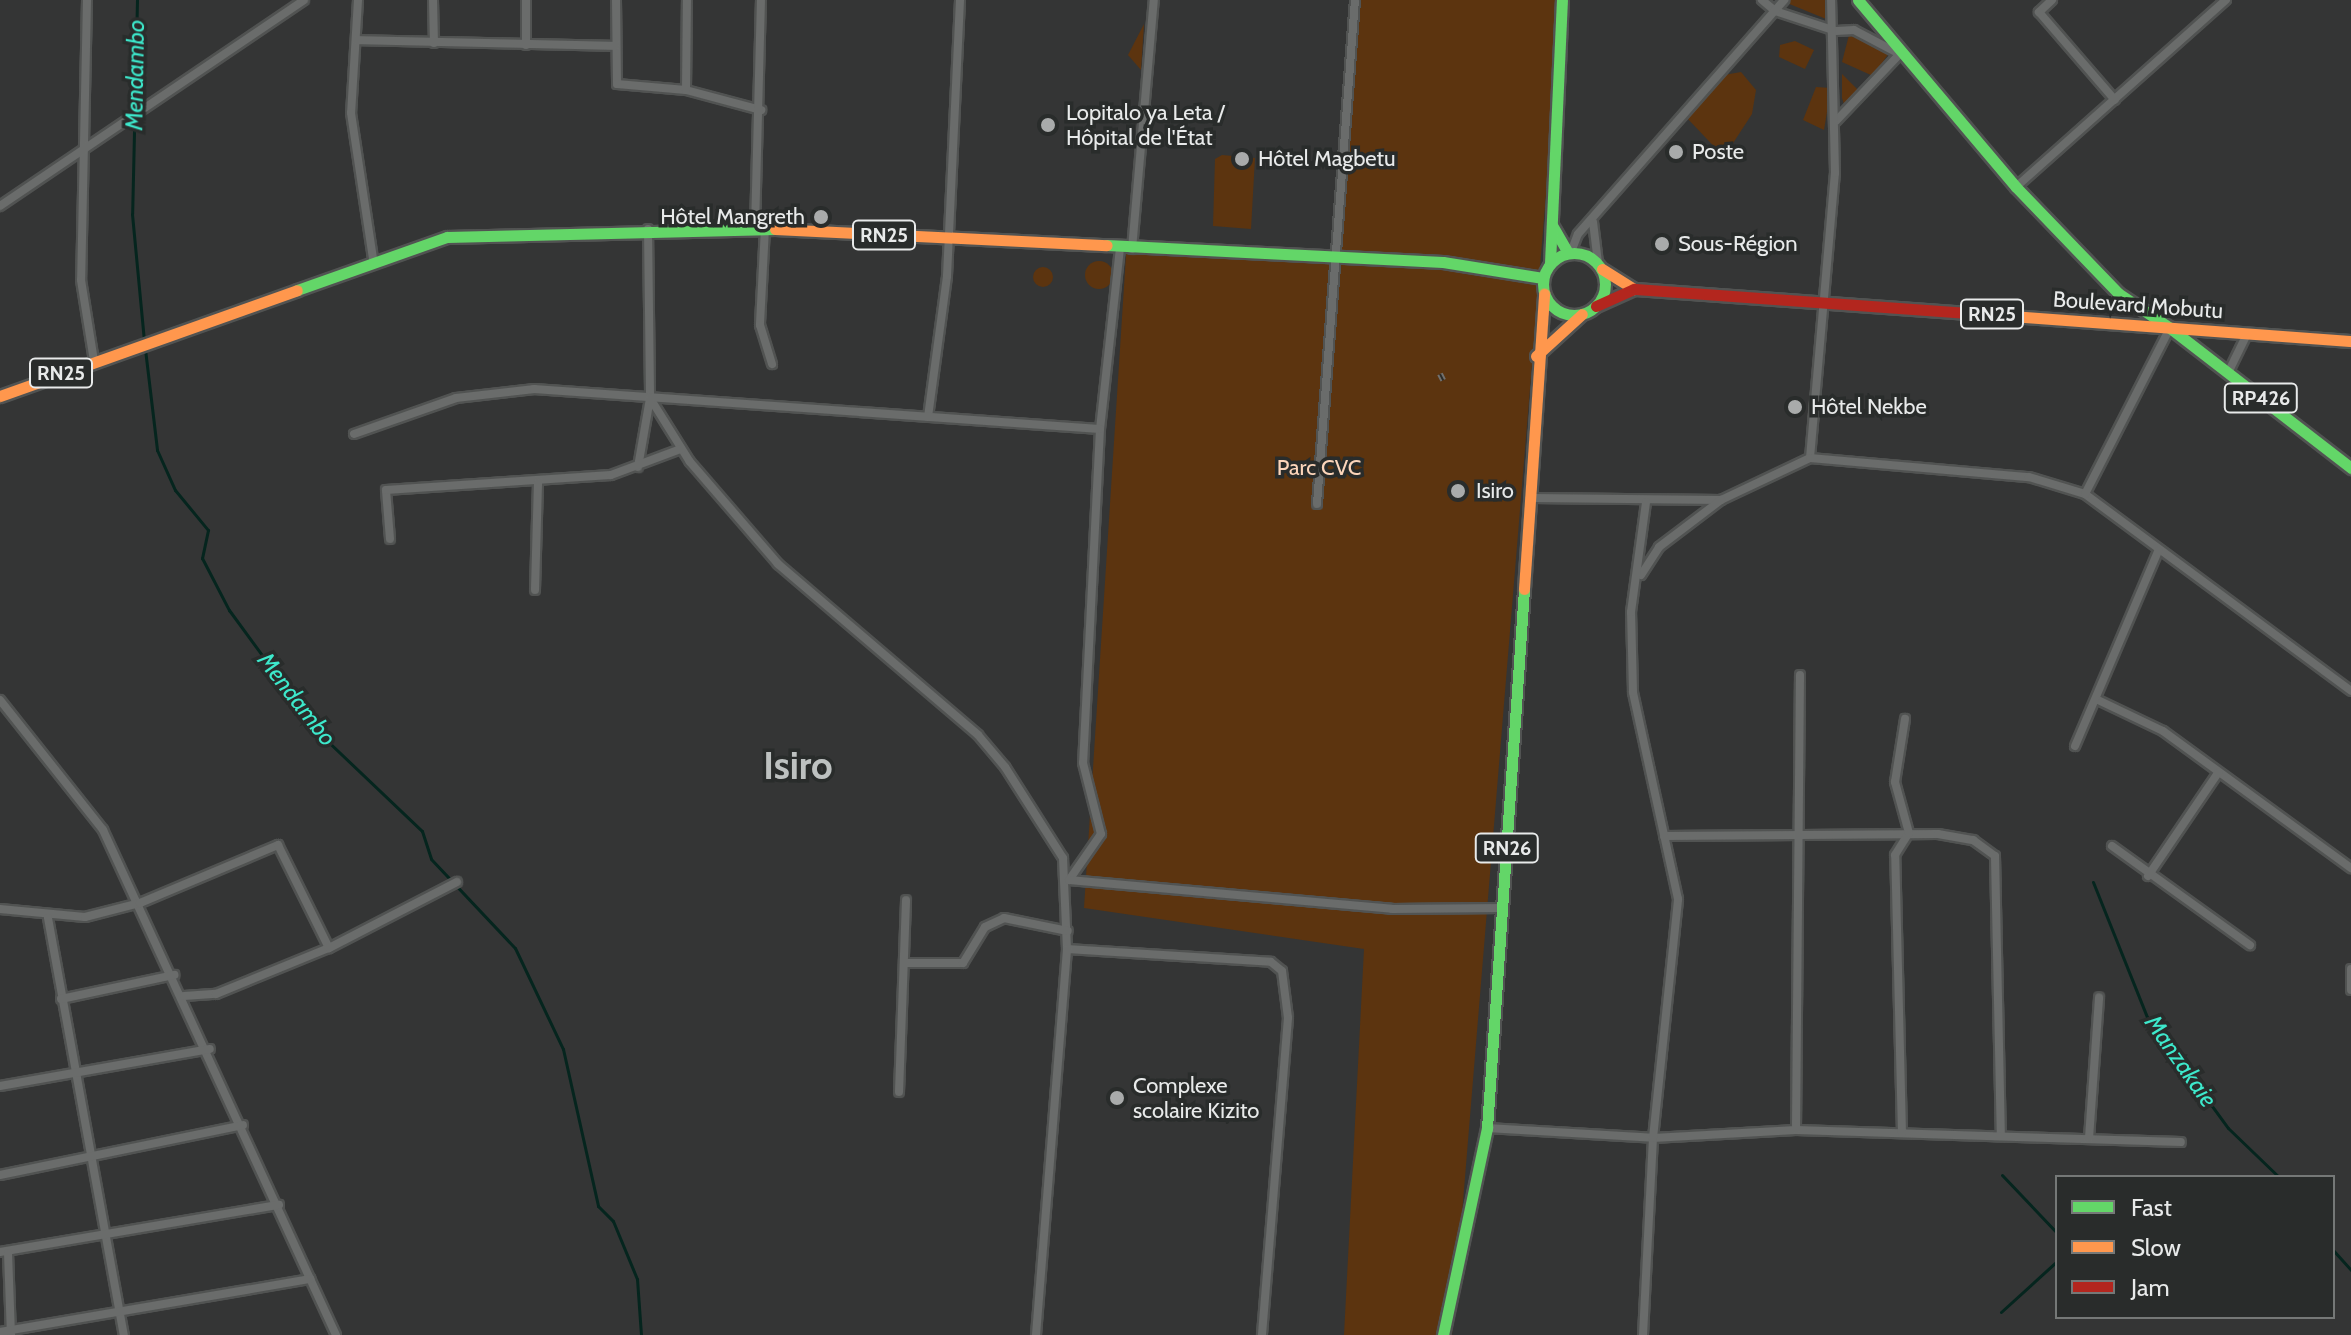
<!DOCTYPE html>
<html>
<head>
<meta charset="utf-8">
<style>
  body { margin:0 }
  #map { position:relative; width:2351px; height:1335px; overflow:hidden; background:#343535; font-family:Cabin,sans-serif }
  div>[style] { position:absolute }
  .green>* { inset:0; background:#5c340f }
  .round { border-radius:50% }
  .stream>* { height:3px; margin:-1.5px; padding:0 1.5px; transform-origin:1.5px; border-radius:1.5px; background:#05251e }
  .roads { filter:drop-shadow(2px 0 #515352) drop-shadow(-2px 0 #515352) drop-shadow(0 2px #515352) drop-shadow(0 -2px #515352) }
  .street>* { height:8px; margin:-4px; padding:0 4px; transform-origin:4px; border-radius:4px; background:#6a6c6b }
  .fast>* { height:11px; margin:-5.5px; padding:0 5.5px; transform-origin:5.5px; border-radius:5.5px; background:#63d668 }
  .fast>.ring { margin:-5.5px; padding:0; box-sizing:content-box; background:none; border:11px solid #63d668; border-radius:50% }
  .slow>* { height:11px; margin:-5.5px; padding:0 5.5px; transform-origin:5.5px; border-radius:5.5px; background:#ff974d }
  .jam>* { height:11px; margin:-5.5px; padding:0 5.5px; transform-origin:5.5px; border-radius:5.5px; background:#b3261e }
  .rail>* { height:6px; margin-top:-3px; transform-origin:0; background:repeating-linear-gradient(90deg,#292c2b 0 9px,#707171 0 18px); box-sizing:border-box; border-block:2px solid #707171 }
  .dots>* { width:22px; height:22px; translate:-50% -50%; box-sizing:border-box; border:4px solid #292c2b; border-radius:50% }
  span { translate:-50% -50%; white-space:nowrap; text-align:center; line-height:1.15; -webkit-text-stroke:7px #292c2b; paint-order:stroke }
  .shield-label span { padding:2px 6px; background:#292c2b; border:2px solid; border-radius:6px; -webkit-text-stroke-width:0 }
  .shield-label { font-size:20px; color:#e8eaea; font-weight:700 }
  .poi-label { font-size:22px; color:#e8eaea }
  .left { translate:0 -50%; text-align:left }
  .right { translate:-100% -50%; text-align:right }
  .street-label { font-size:22px; color:#e8eaea }
  .park-label { font-size:22px; color:#fcd5ba }
  .water-label { font-size:24px; color:#3de9cc; font-style:italic }
  .town-label { font-size:38px; color:#bdc1c0; font-weight:700 }
  .legend { position:absolute; left:2055px; top:1175px; width:280px; height:144px; box-sizing:border-box; background:#292c2b; border:2px solid #757877; margin:0; padding:10px 14px; list-style:none; font-size:24px; color:#e8eaea }
  .legend li { display:flex; align-items:center; gap:16px; height:40px }
  .legend b { width:40px; border:2px solid #757877 }
</style>
</head>
<body>
<div id="map">
  <div class="green">
    <div style="clip-path:polygon(1353px 0,1562px 0,1452px 1335px,1344px 1335px,1364px 949px,1084px 908px,1127px 240px,1341px 257px)"></div>
    <div style="clip-path:polygon(1789px 0,1826px 0,1831px 21px,1787px 3px)"></div>
    <div style="clip-path:polygon(1144px 24px,1141px 70px,1128px 55px)"></div>
    <div style="clip-path:polygon(1849px 35px,1889px 53px,1873px 76px,1842px 62px)"></div>
    <div style="clip-path:polygon(1795px 41px,1814px 50px,1805px 69px,1779px 57px,1780px 45px)"></div>
    <div style="clip-path:polygon(1741px 72px,1756px 90px,1752px 114px,1724px 157px,1686px 117px,1724px 75px)"></div>
    <div style="clip-path:polygon(1842px 74px,1860px 92px,1844px 104px,1842px 98px)"></div>
    <div style="clip-path:polygon(1816px 87px,1831px 88px,1824px 130px,1803px 120px)"></div>
    <div style="clip-path:polygon(1222px 155px,1255px 158px,1251px 229px,1213px 226px,1215px 159px)"></div>
    <div class="round" style="left:1085px;top:261px;width:28px;height:28px"></div>
    <div class="round" style="left:1033px;top:267px;width:20px;height:20px"></div>
  </div>
  <div class="stream">
    <div style="left:137px;top:0;width:214px;rotate:91.3deg"></div>
    <div style="left:132px;top:214px;width:129px;rotate:84.6deg"></div>
    <div style="left:145px;top:349px;width:102px;rotate:83.2deg"></div>
    <div style="left:157px;top:450px;width:44px;rotate:65.8deg"></div>
    <div style="left:175px;top:490px;width:52px;rotate:50.5deg"></div>
    <div style="left:208px;top:530px;width:29px;rotate:102deg"></div>
    <div style="left:202px;top:558px;width:59px;rotate:62.6deg"></div>
    <div style="left:229px;top:610px;width:152px;rotate:53.8deg"></div>
    <div style="left:319px;top:733px;width:142px;rotate:43.6deg"></div>
    <div style="left:422px;top:831px;width:29px;rotate:72deg"></div>
    <div style="left:431px;top:859px;width:122px;rotate:46.7deg"></div>
    <div style="left:515px;top:948px;width:112px;rotate:64.6deg"></div>
    <div style="left:563px;top:1049px;width:161px;rotate:77.4deg"></div>
    <div style="left:598px;top:1206px;width:21px;rotate:45deg"></div>
    <div style="left:613px;top:1221px;width:63px;rotate:67.5deg"></div>
    <div style="left:637px;top:1279px;width:56px;rotate:85.9deg"></div>
    <div style="left:2093px;top:882px;width:145px;rotate:68.2deg"></div>
    <div style="left:2147px;top:1017px;width:137px;rotate:53.9deg"></div>
    <div style="left:2228px;top:1128px;width:71px;rotate:43.9deg"></div>
    <div style="left:2002px;top:1175px;width:80px;rotate:46.5deg"></div>
    <div style="left:2333px;top:1250px;width:27px;rotate:48deg"></div>
    <div style="left:2001px;top:1312px;width:76px;rotate:-42.3deg"></div>
  </div>
  <div class="roads">
    <div class="street">
      <div style="left:87px;top:0;width:280px;rotate:91.2deg"></div>
      <div style="left:81px;top:280px;width:82px;rotate:80.9deg"></div>
      <div style="left:358px;top:0;width:113px;rotate:93.5deg"></div>
      <div style="left:351px;top:113px;width:148px;rotate:81.4deg"></div>
      <div style="left:433px;top:0;width:43px;rotate:88.7deg"></div>
      <div style="left:526px;top:0;width:45px;rotate:90deg"></div>
      <div style="left:616px;top:0;width:84px;rotate:89.3deg"></div>
      <div style="left:617px;top:84px;width:69px;rotate:5deg"></div>
      <div style="left:686px;top:90px;width:78px;rotate:14.9deg"></div>
      <div style="left:1762px;top:0;width:17px;rotate:40deg"></div>
      <div style="left:1775px;top:11px;width:64px;rotate:18.2deg"></div>
      <div style="left:1836px;top:31px;width:18px;rotate:-3deg"></div>
      <div style="left:1854px;top:30px;width:45px;rotate:27.7deg"></div>
      <div style="left:2052px;top:0;width:18px;rotate:137deg"></div>
      <div style="left:2039px;top:12px;width:116px;rotate:49.2deg"></div>
      <div style="left:356px;top:40px;width:260px;rotate:1.3deg"></div>
      <div style="left:686px;top:90px;width:90px;rotate:-89.4deg"></div>
      <div style="left:1836px;top:121px;width:90px;rotate:-46.4deg"></div>
      <div style="left:2016px;top:187px;width:281px;rotate:-41.7deg"></div>
      <div style="left:0;top:206px;width:367px;rotate:-34.1deg"></div>
      <div style="left:1593px;top:222px;width:41px;rotate:83deg"></div>
      <div style="left:755px;top:228px;width:228px;rotate:-88.5deg"></div>
      <div style="left:765px;top:228px;width:97px;rotate:93deg"></div>
      <div style="left:760px;top:325px;width:41px;rotate:72.9deg"></div>
      <div style="left:648px;top:229px;width:169px;rotate:89.3deg"></div>
      <div style="left:650px;top:398px;width:75px;rotate:58deg"></div>
      <div style="left:690px;top:462px;width:135px;rotate:49.2deg"></div>
      <div style="left:778px;top:564px;width:263px;rotate:40.5deg"></div>
      <div style="left:978px;top:735px;width:42px;rotate:49.8deg"></div>
      <div style="left:1005px;top:767px;width:108px;rotate:57.5deg"></div>
      <div style="left:1063px;top:858px;width:91px;rotate:87.5deg"></div>
      <div style="left:1067px;top:949px;width:204px;rotate:3.6deg"></div>
      <div style="left:1271px;top:962px;width:14px;rotate:39deg"></div>
      <div style="left:1282px;top:971px;width:47px;rotate:82.7deg"></div>
      <div style="left:1288px;top:1018px;width:318px;rotate:94.7deg"></div>
      <div style="left:1120px;top:248px;width:182px;rotate:96.3deg"></div>
      <div style="left:1100px;top:429px;width:334px;rotate:92.9deg"></div>
      <div style="left:1083px;top:763px;width:73px;rotate:75.8deg"></div>
      <div style="left:1101px;top:834px;width:56px;rotate:124.8deg"></div>
      <div style="left:1069px;top:880px;width:324px;rotate:5.1deg"></div>
      <div style="left:1392px;top:909px;width:110px;rotate:-0.5deg"></div>
      <div style="left:1132px;top:249px;width:250px;rotate:-85deg"></div>
      <div style="left:1571px;top:252px;width:19px;rotate:-69deg"></div>
      <div style="left:1578px;top:234px;width:312px;rotate:-48.6deg"></div>
      <div style="left:2228px;top:373px;width:43px;rotate:-64deg"></div>
      <div style="left:928px;top:417px;width:142px;rotate:-82.3deg"></div>
      <div style="left:947px;top:276px;width:276px;rotate:-87.3deg"></div>
      <div style="left:354px;top:434px;width:108px;rotate:-19.4deg"></div>
      <div style="left:456px;top:398px;width:79px;rotate:-6.6deg"></div>
      <div style="left:534px;top:389px;width:567px;rotate:4.04deg"></div>
      <div style="left:1810px;top:458px;width:286px;rotate:-85deg"></div>
      <div style="left:1835px;top:173px;width:173px;rotate:-91.3deg"></div>
      <div style="left:638px;top:467px;width:70px;rotate:-80.1deg"></div>
      <div style="left:2085px;top:494px;width:331px;rotate:36.5deg"></div>
      <div style="left:1532px;top:498px;width:189px;rotate:0.6deg"></div>
      <div style="left:1721px;top:500px;width:98px;rotate:-25.3deg"></div>
      <div style="left:1810px;top:458px;width:220px;rotate:5deg"></div>
      <div style="left:2029px;top:477px;width:59px;rotate:16.9deg"></div>
      <div style="left:2085px;top:494px;width:186px;rotate:-62.9deg"></div>
      <div style="left:1317px;top:504px;width:505px;rotate:-85.69deg"></div>
      <div style="left:390px;top:539px;width:49px;rotate:-94.7deg"></div>
      <div style="left:386px;top:490px;width:225px;rotate:-3.8deg"></div>
      <div style="left:611px;top:475px;width:75px;rotate:-20.4deg"></div>
      <div style="left:1641px;top:575px;width:33px;rotate:-57deg"></div>
      <div style="left:1659px;top:547px;width:78px;rotate:-37.2deg"></div>
      <div style="left:535px;top:590px;width:108px;rotate:-88.4deg"></div>
      <div style="left:0;top:700px;width:166px;rotate:51.6deg"></div>
      <div style="left:103px;top:830px;width:556px;rotate:65.23deg"></div>
      <div style="left:2098px;top:700px;width:72px;rotate:25.5deg"></div>
      <div style="left:2163px;top:731px;width:233px;rotate:36.1deg"></div>
      <div style="left:2075px;top:746px;width:212px;rotate:-66.9deg"></div>
      <div style="left:1664px;top:836px;width:274px;rotate:-0.4deg"></div>
      <div style="left:1938px;top:834px;width:36px;rotate:10deg"></div>
      <div style="left:1973px;top:840px;width:27px;rotate:36deg"></div>
      <div style="left:1995px;top:856px;width:279px;rotate:88.8deg"></div>
      <div style="left:2112px;top:846px;width:170px;rotate:35.7deg"></div>
      <div style="left:2148px;top:876px;width:125px;rotate:-55.8deg"></div>
      <div style="left:0;top:909px;width:85px;rotate:5.4deg"></div>
      <div style="left:85px;top:917px;width:57px;rotate:-14.3deg"></div>
      <div style="left:140px;top:903px;width:150px;rotate:-22.8deg"></div>
      <div style="left:278px;top:845px;width:115px;rotate:63.7deg"></div>
      <div style="left:48px;top:918px;width:424px;rotate:79.7deg"></div>
      <div style="left:905px;top:963px;width:58px"></div>
      <div style="left:963px;top:963px;width:42px;rotate:-58.6deg"></div>
      <div style="left:985px;top:927px;width:21px;rotate:-25deg"></div>
      <div style="left:1004px;top:918px;width:65px;rotate:11.5deg"></div>
      <div style="left:2351px;top:969px;width:21px;rotate:90deg"></div>
      <div style="left:184px;top:996px;width:32px;rotate:-4deg"></div>
      <div style="left:216px;top:994px;width:122px;rotate:-22.2deg"></div>
      <div style="left:329px;top:948px;width:144px;rotate:-27.3deg"></div>
      <div style="left:61px;top:999px;width:116px;rotate:-12deg"></div>
      <div style="left:0;top:1086px;width:213px;rotate:-10deg"></div>
      <div style="left:899px;top:1092px;width:192px;rotate:-87.9deg"></div>
      <div style="left:1487px;top:1128px;width:166px;rotate:3.4deg"></div>
      <div style="left:1653px;top:1138px;width:143px;rotate:-3.2deg"></div>
      <div style="left:1796px;top:1130px;width:385px;rotate:1.8deg"></div>
      <div style="left:1796px;top:1130px;width:455px;rotate:-89.5deg"></div>
      <div style="left:1902px;top:1133px;width:278px;rotate:-91.4deg"></div>
      <div style="left:1895px;top:855px;width:26px;rotate:-58deg"></div>
      <div style="left:1909px;top:833px;width:53px;rotate:-105.4deg"></div>
      <div style="left:1895px;top:782px;width:64px;rotate:-81deg"></div>
      <div style="left:2089px;top:1138px;width:141px;rotate:-85.9deg"></div>
      <div style="left:0;top:1175px;width:248px;rotate:-11.6deg"></div>
      <div style="left:0;top:1252px;width:283px;rotate:-9.6deg"></div>
      <div style="left:8px;top:1253px;width:82px;rotate:87.9deg"></div>
      <div style="left:0;top:1332px;width:315px;rotate:-9.7deg"></div>
      <div style="left:1036px;top:1335px;width:387px;rotate:-85.4deg"></div>
      <div style="left:1643px;top:1335px;width:197px;rotate:-87.1deg"></div>
      <div style="left:1653px;top:1138px;width:240px;rotate:-84deg"></div>
      <div style="left:1678px;top:899px;width:212px;rotate:-102.3deg"></div>
      <div style="left:1633px;top:692px;width:80px;rotate:-91.4deg"></div>
      <div style="left:1631px;top:612px;width:111px;rotate:-82.2deg"></div>
    </div>
    <div class="fast">
      <div style="left:1858px;top:0;width:245px;rotate:49.8deg"></div>
      <div style="left:2016px;top:187px;width:147px;rotate:46.1deg"></div>
      <div style="left:2118px;top:293px;width:63px;rotate:33.9deg"></div>
      <div style="left:1552px;top:225px;width:32px;rotate:60deg"></div>
      <div style="left:1107px;top:245px;width:336px;rotate:2.9deg"></div>
      <div style="left:1443px;top:262px;width:101px;rotate:9.1deg"></div>
      <div class="ring" style="left:1543px;top:253px;width:51px;height:51px"></div>
      <div style="left:1550px;top:263px;width:263px;rotate:-87.4deg"></div>
      <div style="left:297px;top:290px;width:159px;rotate:-19.5deg"></div>
      <div style="left:447px;top:237px;width:328px;rotate:-1.4deg"></div>
      <div style="left:2170px;top:328px;width:229px;rotate:37.7deg"></div>
      <div style="left:1443px;top:1335px;width:212px;rotate:-78deg"></div>
      <div style="left:1487px;top:1128px;width:540px;rotate:-86.07deg"></div>
    </div>
    <div class="slow">
      <div style="left:775px;top:229px;width:332px;rotate:2.8deg"></div>
      <div style="left:1602px;top:269px;width:38px;rotate:32deg"></div>
      <div style="left:1983px;top:314px;width:369px;rotate:4.2deg"></div>
      <div style="left:1536px;top:356px;width:62px;rotate:-42.4deg"></div>
      <div style="left:0;top:396px;width:315px;rotate:-19.6deg"></div>
      <div style="left:1524px;top:589px;width:296px;rotate:-86.1deg"></div>
    </div>
    <div class="jam">
      <div style="left:1596px;top:306px;width:42px;rotate:-24.1deg"></div>
      <div style="left:1634px;top:289px;width:350px;rotate:4.1deg"></div>
    </div>
  </div>
  <div class="rail">
    <div style="left:1440px;top:374px;width:7px;rotate:63deg"></div>
  </div>
  <div class="dots">
    <div style="left:1048px;top:125px;background:#a9abab"></div>
    <div style="left:1676px;top:152px;background:#a9abab"></div>
    <div style="left:1242px;top:159px;background:#a9abab"></div>
    <div style="left:821px;top:217px;background:#a9abab"></div>
    <div style="left:1662px;top:244px;background:#a9abab"></div>
    <div style="left:1795px;top:407px;background:#a9abab"></div>
    <div style="left:1458px;top:491px;background:#a9abab"></div>
    <div style="left:1117px;top:1098px;background:#a9abab"></div>
  </div>
  <div class="shield-label">
    <span style="left:884px;top:235px">RN25</span>
    <span style="left:1992px;top:314px">RN25</span>
    <span style="left:61px;top:373px">RN25</span>
    <span style="left:2261px;top:398px">RP426</span>
    <span style="left:1507px;top:848px">RN26</span>
  </div>
  <div class="poi-label">
    <span class="left" style="left:1066px;top:125px">Lopitalo ya Leta /<br>Hôpital de l'État</span>
    <span class="left" style="left:1692px;top:152px">Poste</span>
    <span class="left" style="left:1258px;top:159px">Hôtel Magbetu</span>
    <span class="right" style="left:805px;top:217px">Hôtel Mangreth</span>
    <span class="left" style="left:1678px;top:244px">Sous-Région</span>
    <span class="left" style="left:1811px;top:407px">Hôtel Nekbe</span>
    <span class="left" style="left:1476px;top:491px">Isiro</span>
    <span class="left" style="left:1133px;top:1098px">Complexe<br>scolaire Kizito</span>
  </div>
  <div class="street-label">
    <span style="left:2138px;top:305px;rotate:4deg">Boulevard Mobutu</span>
  </div>
  <div class="park-label">
    <span style="left:1319px;top:468px">Parc CVC</span>
  </div>
  <div class="water-label">
    <span style="left:135px;top:75px;rotate:-89deg">Mendambo</span>
    <span style="left:297px;top:699px;rotate:52deg">Mendambo</span>
    <span style="left:2181px;top:1061px;rotate:55deg">Manzakaie</span>
  </div>
  <div class="town-label">
    <span style="left:798px;top:766px">Isiro</span>
  </div>
  <ul class="legend">
  <li><b style="height:10px;background:#63d668"></b>Fast</li>
  <li><b style="height:10px;background:#ff974d"></b>Slow</li>
  <li><b style="height:10px;background:#b3261e"></b>Jam</li>
  </ul>
</div>
</body>
</html>
